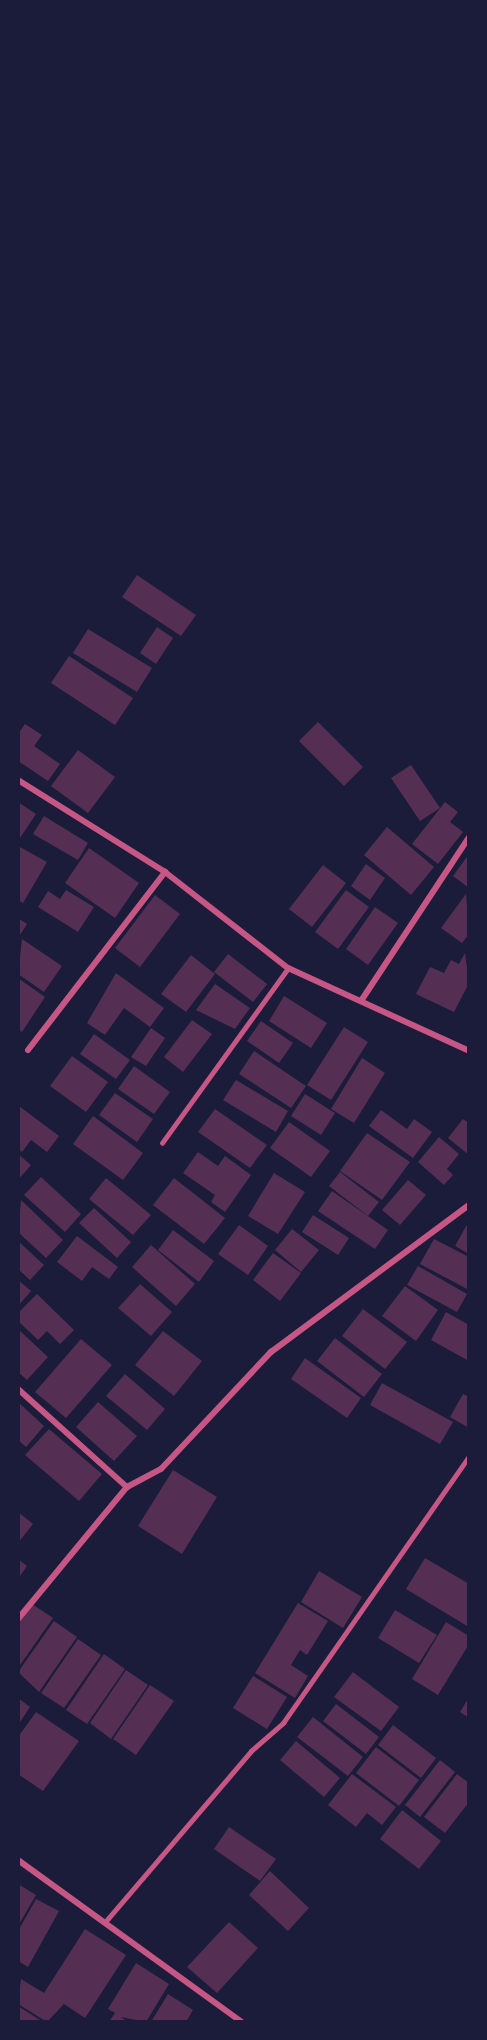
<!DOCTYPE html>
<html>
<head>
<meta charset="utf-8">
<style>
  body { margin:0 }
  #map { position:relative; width:487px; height:2040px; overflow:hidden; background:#1b1b3a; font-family:Quicksand,sans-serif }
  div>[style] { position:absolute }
  .building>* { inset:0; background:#542f53 }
  .service>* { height:4.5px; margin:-2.25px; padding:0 2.25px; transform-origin:2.25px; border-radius:2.25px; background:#c65784 }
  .minor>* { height:6px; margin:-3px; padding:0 3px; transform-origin:3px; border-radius:3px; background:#c65784 }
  span { translate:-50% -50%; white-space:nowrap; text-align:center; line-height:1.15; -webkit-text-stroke:4.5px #1b1b3a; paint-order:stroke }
  .frame { position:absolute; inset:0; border:20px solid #1b1b3a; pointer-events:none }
</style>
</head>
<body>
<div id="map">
  <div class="building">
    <div style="clip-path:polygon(137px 575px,196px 615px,181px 636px,122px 597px)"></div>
    <div style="clip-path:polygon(157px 627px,173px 638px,156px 664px,140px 653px)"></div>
    <div style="clip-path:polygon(88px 629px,152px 668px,137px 692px,73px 653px)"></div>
    <div style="clip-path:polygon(69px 656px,133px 698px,115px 725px,51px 683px)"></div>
    <div style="clip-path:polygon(318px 722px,363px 767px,344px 786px,299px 741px)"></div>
    <div style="clip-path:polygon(25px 724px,42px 735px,34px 746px,60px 764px,48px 781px,18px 761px,18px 734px)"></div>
    <div style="clip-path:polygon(78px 750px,115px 777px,88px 813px,51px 786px)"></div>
    <div style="clip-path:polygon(411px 765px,440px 808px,420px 821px,391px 778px)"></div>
    <div style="clip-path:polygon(18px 802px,36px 814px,18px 841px)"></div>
    <div style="clip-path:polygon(445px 802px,458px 812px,450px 822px,463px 832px,438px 864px,412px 844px)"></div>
    <div style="clip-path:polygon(44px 816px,88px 843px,78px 860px,33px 834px)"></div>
    <div style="clip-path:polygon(387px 827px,434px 867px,411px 895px,364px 855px)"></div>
    <div style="clip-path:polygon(20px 847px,47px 862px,23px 903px,18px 900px)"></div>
    <div style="clip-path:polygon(89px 848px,139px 883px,115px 918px,65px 883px)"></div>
    <div style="clip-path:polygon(469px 854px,469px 888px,453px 876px)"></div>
    <div style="clip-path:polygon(366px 864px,385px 878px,370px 900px,351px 886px)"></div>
    <div style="clip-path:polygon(323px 865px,346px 883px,312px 927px,289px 909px)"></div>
    <div style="clip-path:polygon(66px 890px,94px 907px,78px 932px,38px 907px,48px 891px,60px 899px)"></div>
    <div style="clip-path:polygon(346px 890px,369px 907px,338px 949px,315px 932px)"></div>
    <div style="clip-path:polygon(466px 894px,469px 934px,462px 943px,441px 928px)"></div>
    <div style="clip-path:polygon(155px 895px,180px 914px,140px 967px,115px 948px)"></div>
    <div style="clip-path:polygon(375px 907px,398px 923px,368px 965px,346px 949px)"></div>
    <div style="clip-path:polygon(18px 918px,27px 924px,18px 938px)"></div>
    <div style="clip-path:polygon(22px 939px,62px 966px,44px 992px,18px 974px)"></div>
    <div style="clip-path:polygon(465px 953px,469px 983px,454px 1012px,416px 994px,430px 967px,444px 973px,451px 960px,459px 964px)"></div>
    <div style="clip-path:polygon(228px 954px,267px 984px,253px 1002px,214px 972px)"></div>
    <div style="clip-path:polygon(191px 955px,215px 974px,186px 1012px,161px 994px)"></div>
    <div style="clip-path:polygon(116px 973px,164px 1008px,150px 1027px,124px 1008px,105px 1035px,87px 1023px)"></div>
    <div style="clip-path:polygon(18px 978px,45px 997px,22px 1032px,18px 1029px)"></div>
    <div style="clip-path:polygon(215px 984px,250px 1008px,235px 1029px,196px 1010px)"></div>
    <div style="clip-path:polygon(284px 996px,327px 1023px,311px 1048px,269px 1021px)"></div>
    <div style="clip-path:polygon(192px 1020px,212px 1034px,183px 1072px,164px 1057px)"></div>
    <div style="clip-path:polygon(261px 1021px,293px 1043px,279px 1063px,247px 1041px)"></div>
    <div style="clip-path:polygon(344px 1027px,368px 1042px,331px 1100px,307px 1085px)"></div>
    <div style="clip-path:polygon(151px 1028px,165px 1038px,146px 1066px,131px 1057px)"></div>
    <div style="clip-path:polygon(94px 1034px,130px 1060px,116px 1079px,80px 1054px)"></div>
    <div style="clip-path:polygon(254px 1051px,306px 1086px,291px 1108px,239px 1074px)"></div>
    <div style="clip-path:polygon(72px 1056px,108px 1082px,86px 1112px,50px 1086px)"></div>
    <div style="clip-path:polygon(362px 1058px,385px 1073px,354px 1123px,331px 1109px)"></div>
    <div style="clip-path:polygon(134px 1066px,170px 1092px,154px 1114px,118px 1089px)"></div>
    <div style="clip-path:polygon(236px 1080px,288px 1111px,276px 1132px,223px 1100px)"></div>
    <div style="clip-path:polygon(115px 1093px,153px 1119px,137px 1142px,99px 1115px)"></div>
    <div style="clip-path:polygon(305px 1094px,335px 1113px,321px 1135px,291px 1116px)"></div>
    <div style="clip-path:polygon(19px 1106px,59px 1136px,47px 1152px,31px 1140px,22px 1152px,18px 1149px)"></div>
    <div style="clip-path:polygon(215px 1109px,267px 1145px,250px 1168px,198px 1132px)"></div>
    <div style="clip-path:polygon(381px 1110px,407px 1129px,414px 1119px,432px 1132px,413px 1158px,369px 1126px)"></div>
    <div style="clip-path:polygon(93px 1116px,143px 1153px,123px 1180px,73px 1144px)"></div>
    <div style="clip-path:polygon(463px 1119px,469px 1123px,469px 1155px,448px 1138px)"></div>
    <div style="clip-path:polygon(289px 1122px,330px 1151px,311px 1177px,270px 1148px)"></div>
    <div style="clip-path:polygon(367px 1133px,410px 1162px,382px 1200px,340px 1171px)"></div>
    <div style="clip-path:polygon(439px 1137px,459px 1154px,447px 1169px,453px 1175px,444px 1185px,418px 1162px)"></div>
    <div style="clip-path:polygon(198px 1152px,218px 1166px,225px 1156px,251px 1175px,225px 1212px,211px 1202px,215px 1195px,183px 1173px)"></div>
    <div style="clip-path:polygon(18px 1154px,31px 1165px,18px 1180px)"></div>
    <div style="clip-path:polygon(340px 1172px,379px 1202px,368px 1216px,329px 1186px)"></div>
    <div style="clip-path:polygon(274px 1173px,305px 1192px,278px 1234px,248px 1216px)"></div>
    <div style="clip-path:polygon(41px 1177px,81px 1214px,65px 1232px,24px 1195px)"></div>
    <div style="clip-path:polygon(106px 1178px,151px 1215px,133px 1235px,89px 1199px)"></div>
    <div style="clip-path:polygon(174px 1178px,225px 1218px,204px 1244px,153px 1205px)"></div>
    <div style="clip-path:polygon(408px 1180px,426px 1195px,400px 1225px,382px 1210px)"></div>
    <div style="clip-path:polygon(332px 1191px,388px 1230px,375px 1249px,318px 1211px)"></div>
    <div style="clip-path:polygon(21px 1200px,63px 1240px,46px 1258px,18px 1232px)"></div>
    <div style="clip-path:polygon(94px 1208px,131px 1242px,117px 1258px,79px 1223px)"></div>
    <div style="clip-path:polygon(313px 1215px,349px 1238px,338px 1255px,302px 1232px)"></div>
    <div style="clip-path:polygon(469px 1221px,469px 1254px,455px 1246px)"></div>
    <div style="clip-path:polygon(239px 1225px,268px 1246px,248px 1275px,218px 1254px)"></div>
    <div style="clip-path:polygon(292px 1229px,319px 1250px,301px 1272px,275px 1250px)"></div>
    <div style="clip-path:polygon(173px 1230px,214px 1261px,199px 1282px,158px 1250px)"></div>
    <div style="clip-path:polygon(77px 1236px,118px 1267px,109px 1279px,92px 1267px,82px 1281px,57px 1262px)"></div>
    <div style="clip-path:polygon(434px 1239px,469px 1257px,469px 1290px,420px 1264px)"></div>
    <div style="clip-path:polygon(18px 1241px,44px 1265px,30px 1280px,18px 1269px)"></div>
    <div style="clip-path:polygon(151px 1245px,195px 1284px,176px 1306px,132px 1267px)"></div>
    <div style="clip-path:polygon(273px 1253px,301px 1273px,280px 1301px,253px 1280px)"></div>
    <div style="clip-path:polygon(418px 1266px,467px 1294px,457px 1312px,407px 1285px)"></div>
    <div style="clip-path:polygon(18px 1280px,31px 1291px,18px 1306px)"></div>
    <div style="clip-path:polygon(140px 1284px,172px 1312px,151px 1336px,118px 1308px)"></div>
    <div style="clip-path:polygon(405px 1286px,438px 1310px,416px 1341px,382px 1316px)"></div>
    <div style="clip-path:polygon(37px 1294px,74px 1330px,60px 1344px,47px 1331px,38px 1340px,18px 1321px,18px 1313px)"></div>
    <div style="clip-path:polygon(363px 1309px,407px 1342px,385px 1369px,342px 1336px)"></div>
    <div style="clip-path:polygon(446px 1312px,469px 1325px,469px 1361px,431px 1340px)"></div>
    <div style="clip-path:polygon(18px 1329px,48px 1357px,27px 1380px,18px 1372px)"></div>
    <div style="clip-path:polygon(163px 1331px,202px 1361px,174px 1396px,135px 1365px)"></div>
    <div style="clip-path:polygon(335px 1338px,382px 1374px,364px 1397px,317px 1361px)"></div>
    <div style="clip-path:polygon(81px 1339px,112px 1365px,66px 1418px,35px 1392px)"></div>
    <div style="clip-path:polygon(305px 1358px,361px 1398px,347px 1418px,291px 1379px)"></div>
    <div style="clip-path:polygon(125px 1374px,165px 1409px,147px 1430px,106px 1396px)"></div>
    <div style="clip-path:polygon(382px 1383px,453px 1422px,440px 1444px,370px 1405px)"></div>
    <div style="clip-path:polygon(463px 1394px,469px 1397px,469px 1428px,450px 1417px)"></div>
    <div style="clip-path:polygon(18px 1402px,44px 1426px,26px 1447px,18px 1440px)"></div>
    <div style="clip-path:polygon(98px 1402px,137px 1436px,114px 1461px,76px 1427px)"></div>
    <div style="clip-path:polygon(49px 1429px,102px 1474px,79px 1501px,25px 1455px)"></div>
    <div style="clip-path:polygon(173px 1470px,217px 1497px,182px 1554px,138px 1526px)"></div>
    <div style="clip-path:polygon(18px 1512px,33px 1524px,18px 1543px)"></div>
    <div style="clip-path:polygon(425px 1558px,469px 1584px,467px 1626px,406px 1589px)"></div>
    <div style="clip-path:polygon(18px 1559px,27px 1566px,18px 1579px)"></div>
    <div style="clip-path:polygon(319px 1571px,362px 1597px,343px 1628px,301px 1602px)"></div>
    <div style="clip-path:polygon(298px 1603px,328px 1621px,307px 1655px,300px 1650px,291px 1665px,308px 1676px,295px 1698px,255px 1673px)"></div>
    <div style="clip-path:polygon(32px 1604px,53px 1618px,18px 1668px,18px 1624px)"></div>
    <div style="clip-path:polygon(395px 1610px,437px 1635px,419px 1663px,378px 1638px)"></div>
    <div style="clip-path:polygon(54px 1621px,77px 1637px,39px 1692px,18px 1672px)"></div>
    <div style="clip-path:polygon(446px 1622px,469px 1636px,469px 1644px,438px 1695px,412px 1679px)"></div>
    <div style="clip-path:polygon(78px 1639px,101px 1655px,64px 1708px,41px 1693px)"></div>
    <div style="clip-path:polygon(104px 1654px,125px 1669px,87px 1724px,66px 1710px)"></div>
    <div style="clip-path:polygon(126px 1670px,148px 1685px,111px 1739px,90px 1723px)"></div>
    <div style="clip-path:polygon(353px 1672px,399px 1707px,381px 1731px,334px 1697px)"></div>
    <div style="clip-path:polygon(253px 1676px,287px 1697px,267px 1729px,233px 1708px)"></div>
    <div style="clip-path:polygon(150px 1685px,174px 1701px,136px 1755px,113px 1739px)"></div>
    <div style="clip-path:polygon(469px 1697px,469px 1718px,460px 1712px)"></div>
    <div style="clip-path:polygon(18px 1698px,30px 1707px,18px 1725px)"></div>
    <div style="clip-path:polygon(336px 1704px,379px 1737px,366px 1754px,323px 1721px)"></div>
    <div style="clip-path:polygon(36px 1712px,79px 1741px,43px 1791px,18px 1774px,18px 1737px)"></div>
    <div style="clip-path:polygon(313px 1717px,363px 1757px,348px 1776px,297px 1737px)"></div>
    <div style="clip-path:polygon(393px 1725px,436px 1758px,421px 1778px,378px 1745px)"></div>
    <div style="clip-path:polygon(296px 1741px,340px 1778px,324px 1797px,280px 1760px)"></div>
    <div style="clip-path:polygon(376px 1747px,419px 1780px,399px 1806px,356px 1773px)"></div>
    <div style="clip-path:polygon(440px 1760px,455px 1772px,420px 1817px,405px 1805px)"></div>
    <div style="clip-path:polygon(352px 1774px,396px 1807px,382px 1825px,367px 1813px,356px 1827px,328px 1805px)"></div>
    <div style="clip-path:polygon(457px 1774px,469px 1783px,469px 1802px,445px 1833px,424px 1817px)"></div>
    <div style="clip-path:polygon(402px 1810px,441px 1841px,419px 1869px,380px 1839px)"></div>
    <div style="clip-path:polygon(229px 1827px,276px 1859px,260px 1881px,214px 1849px)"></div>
    <div style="clip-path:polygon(270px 1871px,309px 1908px,288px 1931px,249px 1895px)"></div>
    <div style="clip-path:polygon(18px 1884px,36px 1895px,18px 1926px)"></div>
    <div style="clip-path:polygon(36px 1899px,59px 1911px,28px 1967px,18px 1961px,18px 1931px)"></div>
    <div style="clip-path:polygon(229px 1922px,258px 1948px,217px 1993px,187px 1967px)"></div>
    <div style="clip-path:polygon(85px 1929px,126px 1955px,85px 2018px,64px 2004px,47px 2022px,18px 2004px,21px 1979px,44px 1993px)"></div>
    <div style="clip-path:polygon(136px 1963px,169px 1984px,146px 2022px,121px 2017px,128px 2022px,109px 2022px,115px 2013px,108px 2009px)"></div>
    <div style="clip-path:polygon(168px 1994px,193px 2010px,186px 2022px,151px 2022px)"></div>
    <div style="clip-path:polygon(18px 2006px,43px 2022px,18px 2022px)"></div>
  </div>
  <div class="service">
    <div style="left:162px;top:1143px;width:216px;rotate:-54.2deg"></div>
    <div style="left:106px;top:1921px;width:223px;rotate:-49.5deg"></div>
    <div style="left:251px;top:1751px;width:43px;rotate:-41.2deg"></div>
    <div style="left:283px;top:1723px;width:325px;rotate:-55.1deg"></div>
  </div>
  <div class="minor">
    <div style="left:18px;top:780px;width:173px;rotate:32deg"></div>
    <div style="left:165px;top:872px;width:156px;rotate:38deg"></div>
    <div style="left:288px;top:968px;width:199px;rotate:24.6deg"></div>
    <div style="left:361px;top:1001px;width:196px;rotate:-56.6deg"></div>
    <div style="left:28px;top:1050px;width:225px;rotate:-52.4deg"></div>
    <div style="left:18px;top:1389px;width:147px;rotate:42deg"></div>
    <div style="left:18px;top:1619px;width:171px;rotate:-50.5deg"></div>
    <div style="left:127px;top:1487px;width:38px;rotate:-28deg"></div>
    <div style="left:161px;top:1469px;width:161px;rotate:-46.8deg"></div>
    <div style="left:271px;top:1352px;width:247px;rotate:-36.6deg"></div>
    <div style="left:18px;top:1860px;width:276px;rotate:35.9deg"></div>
  </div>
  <div class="frame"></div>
</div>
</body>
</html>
